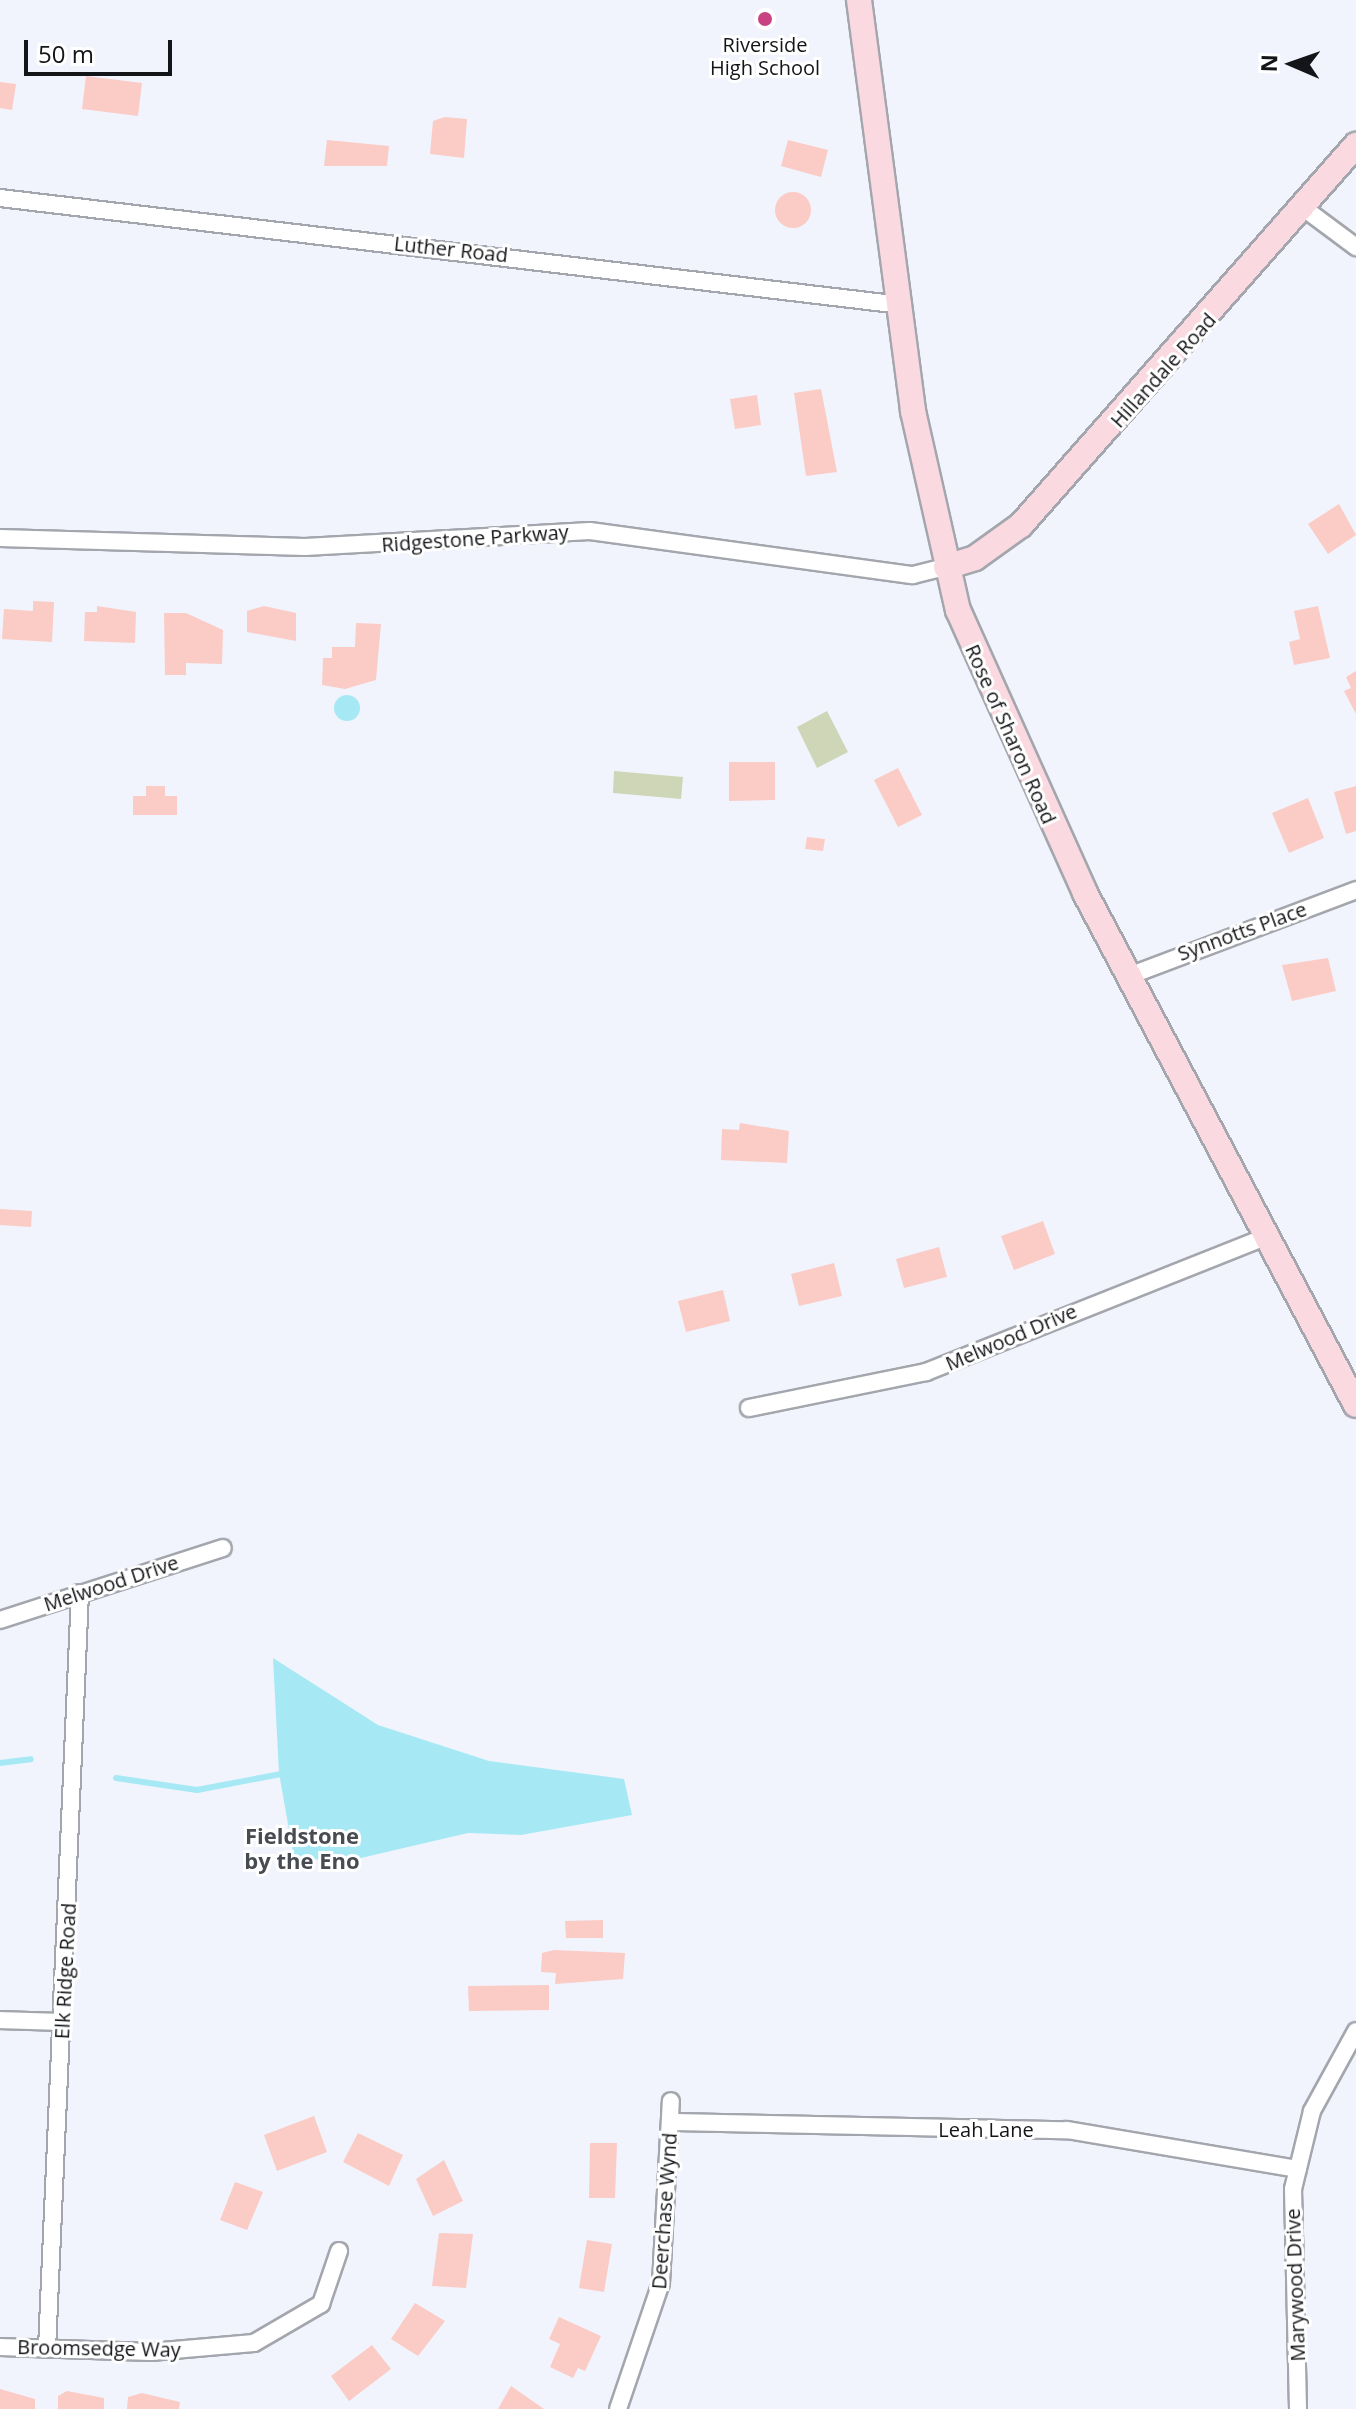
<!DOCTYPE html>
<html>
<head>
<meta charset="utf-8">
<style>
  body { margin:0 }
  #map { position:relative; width:1356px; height:2409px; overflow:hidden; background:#f1f4fc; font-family:"Open Sans",sans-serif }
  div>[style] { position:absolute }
  .green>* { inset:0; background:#cfd6b8 }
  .water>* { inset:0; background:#a6e9f5 }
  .round { border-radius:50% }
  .stream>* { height:6px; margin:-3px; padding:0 3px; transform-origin:3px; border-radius:3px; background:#a6e9f5 }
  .building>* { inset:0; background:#fbcbc6 }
  .roads { filter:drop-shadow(2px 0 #a4a6ad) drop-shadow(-2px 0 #a4a6ad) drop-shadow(0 2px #a4a6ad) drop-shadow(0 -2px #a4a6ad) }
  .street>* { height:16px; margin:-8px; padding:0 8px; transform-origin:8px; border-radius:8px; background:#fff }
  .secondary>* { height:24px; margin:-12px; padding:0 12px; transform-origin:12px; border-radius:12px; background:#fad9e0 }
  .dots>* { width:22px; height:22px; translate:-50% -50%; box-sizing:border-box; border:4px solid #fff; border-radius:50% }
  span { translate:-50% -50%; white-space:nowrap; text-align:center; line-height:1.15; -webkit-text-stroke:6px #fff; paint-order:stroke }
  .poi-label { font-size:20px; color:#141518 }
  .street-label { font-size:20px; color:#141518 }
  .neighbourhood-label { font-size:22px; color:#484b51; font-weight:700 }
  .north { position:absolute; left:1252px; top:24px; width:80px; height:80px; -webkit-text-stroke:6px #fff; paint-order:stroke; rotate:272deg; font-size:22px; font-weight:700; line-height:32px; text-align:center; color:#141518 }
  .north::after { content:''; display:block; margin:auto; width:28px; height:36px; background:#141518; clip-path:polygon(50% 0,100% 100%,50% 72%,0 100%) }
  .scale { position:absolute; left:24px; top:40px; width:148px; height:36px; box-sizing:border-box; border:4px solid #141518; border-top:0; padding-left:10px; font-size:24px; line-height:28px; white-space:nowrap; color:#141518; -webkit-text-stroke:6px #fff; paint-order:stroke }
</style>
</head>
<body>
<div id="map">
  <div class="green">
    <div style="clip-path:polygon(827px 711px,848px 752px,817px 768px,797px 727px)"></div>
    <div style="clip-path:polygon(614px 771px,683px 777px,681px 799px,613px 793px)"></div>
  </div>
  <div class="water">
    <div class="round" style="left:334px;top:695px;width:26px;height:26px"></div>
    <div style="clip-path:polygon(273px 1658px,378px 1725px,489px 1761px,624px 1779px,632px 1815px,521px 1835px,468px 1833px,348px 1861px,294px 1858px,279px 1773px)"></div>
  </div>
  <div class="stream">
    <div style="left:0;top:1763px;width:31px;rotate:-7deg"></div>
    <div style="left:116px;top:1778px;width:82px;rotate:8.4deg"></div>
    <div style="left:197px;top:1790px;width:91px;rotate:-10.8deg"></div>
  </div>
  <div class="building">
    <div style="clip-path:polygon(86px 76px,142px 83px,138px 116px,82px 109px)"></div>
    <div style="clip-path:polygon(0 82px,16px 84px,12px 110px,0 108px)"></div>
    <div style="clip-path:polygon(445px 117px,467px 119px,464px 158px,430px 154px,433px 121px)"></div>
    <div style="clip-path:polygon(327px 140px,389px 146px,387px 166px,324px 166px)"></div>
    <div style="clip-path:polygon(788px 140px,828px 150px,821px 177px,781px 166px)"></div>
    <div class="round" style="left:775px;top:192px;width:36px;height:36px"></div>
    <div style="clip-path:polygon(821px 389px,837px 472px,806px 476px,794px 393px)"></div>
    <div style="clip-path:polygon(757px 395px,761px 425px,735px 429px,730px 399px)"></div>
    <div style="clip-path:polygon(1339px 504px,1356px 535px,1328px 554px,1308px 524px)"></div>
    <div style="clip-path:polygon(33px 601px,54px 602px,52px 642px,2px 639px,4px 609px,33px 611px)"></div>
    <div style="clip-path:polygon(97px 606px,136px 612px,135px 643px,84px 641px,85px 612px,97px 612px)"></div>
    <div style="clip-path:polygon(264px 606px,296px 613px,296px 641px,247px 632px,247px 611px)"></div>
    <div style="clip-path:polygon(1318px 606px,1330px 658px,1294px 665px,1289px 642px,1300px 639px,1294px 611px)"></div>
    <div style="clip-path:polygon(164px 613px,186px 613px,223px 630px,222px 664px,186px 663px,186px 675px,165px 675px)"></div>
    <div style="clip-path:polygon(356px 623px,381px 624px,376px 680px,345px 689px,322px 685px,323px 658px,332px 658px,332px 647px,355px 647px)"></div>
    <div style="clip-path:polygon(1356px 671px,1356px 714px,1344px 691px,1351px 688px,1346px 677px)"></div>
    <div style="clip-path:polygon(729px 762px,775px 762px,775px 800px,729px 801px)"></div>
    <div style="clip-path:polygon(898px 768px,922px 815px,898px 827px,874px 780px)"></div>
    <div style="clip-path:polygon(146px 786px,165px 786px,165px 796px,177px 796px,177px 815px,133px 815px,133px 796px,146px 796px)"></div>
    <div style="clip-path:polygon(1356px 786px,1356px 831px,1346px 834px,1334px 792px)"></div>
    <div style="clip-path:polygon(1308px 798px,1324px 838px,1289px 853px,1272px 813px)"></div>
    <div style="clip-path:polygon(807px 837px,825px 839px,823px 851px,805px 849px)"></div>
    <div style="clip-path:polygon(1328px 958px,1336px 991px,1292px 1001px,1282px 965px)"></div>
    <div style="clip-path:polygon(740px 1123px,789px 1131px,787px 1163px,721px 1160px,722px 1129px,739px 1130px)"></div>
    <div style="clip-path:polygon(0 1209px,32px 1211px,31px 1227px,0 1225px)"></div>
    <div style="clip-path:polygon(1043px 1221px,1055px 1254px,1014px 1270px,1001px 1236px)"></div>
    <div style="clip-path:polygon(939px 1247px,947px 1277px,904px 1288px,896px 1259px)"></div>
    <div style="clip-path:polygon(834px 1263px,842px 1296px,799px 1306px,791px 1274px)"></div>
    <div style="clip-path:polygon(723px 1290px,730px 1321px,686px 1332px,678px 1301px)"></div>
    <div style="clip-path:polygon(603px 1920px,603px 1938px,566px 1938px,565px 1921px)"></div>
    <div style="clip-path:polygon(554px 1950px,625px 1953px,623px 1979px,555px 1984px,556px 1973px,541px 1972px,542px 1953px)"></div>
    <div style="clip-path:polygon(549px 1985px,549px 2010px,469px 2011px,468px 1986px)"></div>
    <div style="clip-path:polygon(314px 2116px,327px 2152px,277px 2171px,264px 2135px)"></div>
    <div style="clip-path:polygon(358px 2133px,403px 2155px,389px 2186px,343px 2162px)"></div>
    <div style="clip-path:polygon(590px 2143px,617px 2143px,615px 2198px,589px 2198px)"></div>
    <div style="clip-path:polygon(444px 2160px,463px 2201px,433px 2216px,416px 2179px)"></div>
    <div style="clip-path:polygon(235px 2182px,263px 2192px,247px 2230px,220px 2220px)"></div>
    <div style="clip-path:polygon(439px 2233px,473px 2234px,466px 2288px,432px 2286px)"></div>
    <div style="clip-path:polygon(587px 2240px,612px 2244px,604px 2292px,579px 2288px)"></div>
    <div style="clip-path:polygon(415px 2303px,445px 2321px,418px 2356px,391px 2339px)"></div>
    <div style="clip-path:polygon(559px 2317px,601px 2336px,585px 2371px,578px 2368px,573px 2378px,550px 2367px,560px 2344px,549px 2339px)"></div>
    <div style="clip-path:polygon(372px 2345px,391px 2369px,349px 2401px,331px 2376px)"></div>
    <div style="clip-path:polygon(511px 2386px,544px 2409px,498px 2409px)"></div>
    <div style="clip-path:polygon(0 2389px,35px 2399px,35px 2409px,0 2409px)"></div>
    <div style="clip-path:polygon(67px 2391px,104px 2398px,104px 2409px,58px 2409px,58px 2396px)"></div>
    <div style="clip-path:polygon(142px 2393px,180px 2402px,179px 2409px,127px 2409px,128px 2397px)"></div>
  </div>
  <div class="roads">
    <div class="street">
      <div style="left:0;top:198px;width:907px;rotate:6.77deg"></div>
      <div style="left:1305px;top:209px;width:64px;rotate:36.7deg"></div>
      <div style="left:0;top:538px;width:305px;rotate:1.7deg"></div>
      <div style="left:305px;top:547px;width:285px;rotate:-3.2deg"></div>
      <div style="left:590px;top:531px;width:326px;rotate:7.8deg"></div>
      <div style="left:913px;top:575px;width:34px;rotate:-14deg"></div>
      <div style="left:1129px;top:976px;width:243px;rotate:-20.7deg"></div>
      <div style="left:749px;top:1408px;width:181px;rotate:-11.5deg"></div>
      <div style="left:926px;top:1372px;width:365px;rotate:-21.7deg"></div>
      <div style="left:0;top:1620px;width:234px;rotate:-17.9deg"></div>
      <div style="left:0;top:2020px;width:62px;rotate:1.8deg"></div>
      <div style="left:671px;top:2122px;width:396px;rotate:1.2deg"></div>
      <div style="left:1067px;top:2130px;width:234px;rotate:9.6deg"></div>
      <div style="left:0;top:2347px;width:151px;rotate:1.9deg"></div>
      <div style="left:151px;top:2352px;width:103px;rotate:-5deg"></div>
      <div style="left:254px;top:2343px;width:78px;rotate:-30.2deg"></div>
      <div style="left:321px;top:2304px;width:56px;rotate:-71.2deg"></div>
      <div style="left:47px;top:2349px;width:757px;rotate:-87.5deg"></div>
      <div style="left:618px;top:2409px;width:133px;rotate:-71.2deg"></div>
      <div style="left:661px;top:2283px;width:182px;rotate:-86.9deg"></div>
      <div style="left:1298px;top:2409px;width:220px;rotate:-91.3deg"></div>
      <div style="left:1293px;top:2189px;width:80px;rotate:-76.3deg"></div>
      <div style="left:1312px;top:2111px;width:91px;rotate:-61.2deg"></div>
    </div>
    <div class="secondary">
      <div style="left:859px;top:0;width:415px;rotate:82.5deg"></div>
      <div style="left:913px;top:411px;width:204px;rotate:77.3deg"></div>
      <div style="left:958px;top:610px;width:310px;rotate:65.8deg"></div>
      <div style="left:1085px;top:893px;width:579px;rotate:62.11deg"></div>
      <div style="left:946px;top:567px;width:30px;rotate:-17deg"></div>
      <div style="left:975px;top:558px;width:57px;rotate:-35.7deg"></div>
      <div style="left:1021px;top:525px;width:507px;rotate:-48.6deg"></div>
    </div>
  </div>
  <div class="dots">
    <div style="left:765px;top:19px;background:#c94383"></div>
  </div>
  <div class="poi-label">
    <span style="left:765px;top:56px">Riverside<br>High School</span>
  </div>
  <div class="street-label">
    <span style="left:451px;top:249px;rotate:6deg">Luther Road</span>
    <span style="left:1163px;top:370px;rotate:-48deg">Hillandale Road</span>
    <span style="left:475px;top:538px;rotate:-4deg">Ridgestone Parkway</span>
    <span style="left:1011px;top:734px;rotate:66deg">Rose of Sharon Road</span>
    <span style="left:1242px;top:931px;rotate:-20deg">Synnotts Place</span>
    <span style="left:1011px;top:1337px;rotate:-23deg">Melwood Drive</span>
    <span style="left:111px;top:1583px;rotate:-18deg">Melwood Drive</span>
    <span style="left:65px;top:1971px;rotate:-87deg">Elk Ridge Road</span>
    <span style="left:986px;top:2129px">Leah Lane</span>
    <span style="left:664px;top:2211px;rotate:-86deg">Deerchase Wynd</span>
    <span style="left:1295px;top:2285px;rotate:-92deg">Marywood Drive</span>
    <span style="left:99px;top:2348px;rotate:1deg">Broomsedge Way</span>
  </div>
  <div class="neighbourhood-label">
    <span style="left:302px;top:1848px">Fieldstone<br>by the Eno</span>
  </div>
  <div class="north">N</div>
  <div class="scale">50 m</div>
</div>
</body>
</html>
